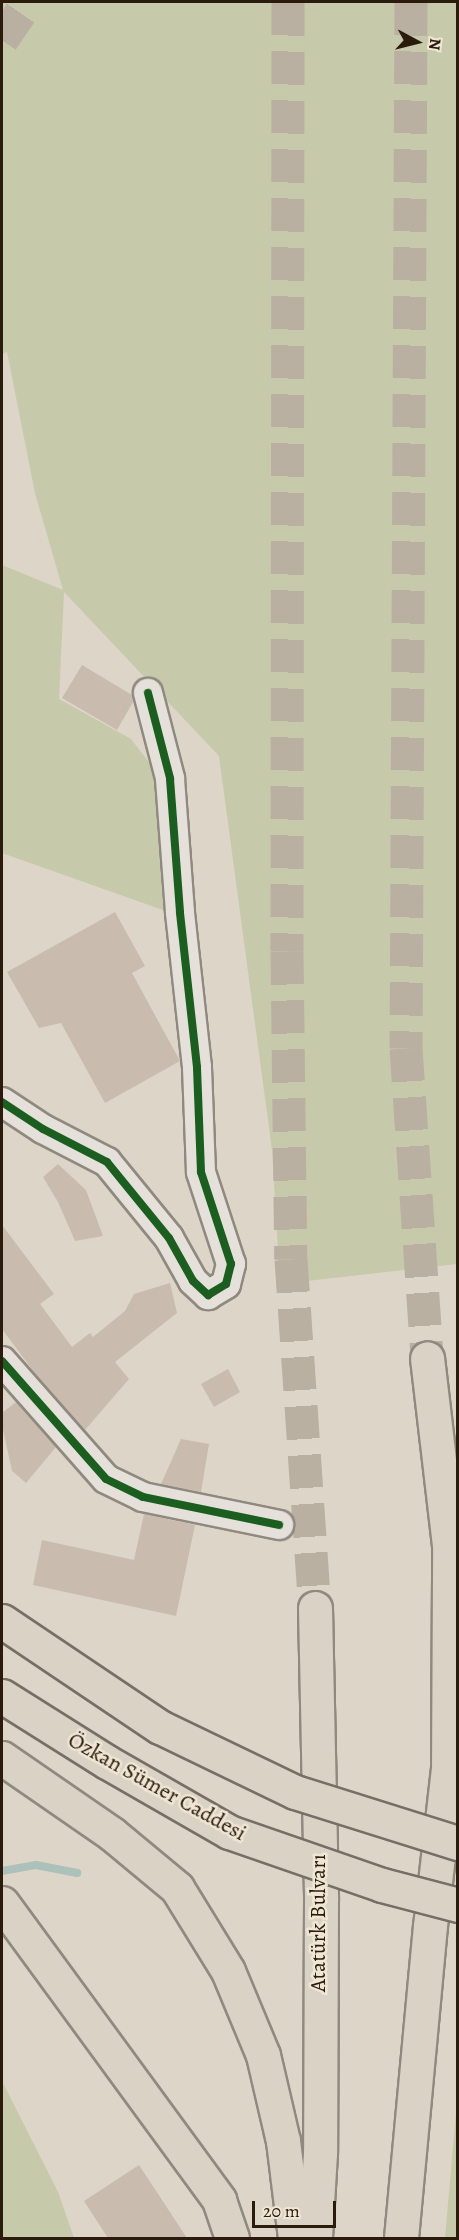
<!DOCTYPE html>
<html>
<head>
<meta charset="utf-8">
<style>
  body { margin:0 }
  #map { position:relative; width:459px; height:2240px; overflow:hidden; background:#ddd5c7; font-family:Alegreya,serif }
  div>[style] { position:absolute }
  .green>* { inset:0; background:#c6c9aa }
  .stream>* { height:8px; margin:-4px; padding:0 4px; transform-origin:4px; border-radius:4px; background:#acc1ba }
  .building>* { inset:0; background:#cabbaf }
  .highway-tunnel>* { height:33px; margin-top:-16.5px; transform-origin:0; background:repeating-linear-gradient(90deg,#b9b0a2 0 33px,transparent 0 49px) }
  .roads { filter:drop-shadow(2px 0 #8f897f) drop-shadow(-2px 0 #8f897f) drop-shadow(0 2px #8f897f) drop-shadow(0 -2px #8f897f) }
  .minor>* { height:28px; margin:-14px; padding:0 14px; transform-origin:14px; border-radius:14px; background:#e5e1da }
  .major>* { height:33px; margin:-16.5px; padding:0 16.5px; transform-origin:16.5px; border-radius:16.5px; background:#d9d2c5 }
  .highway>* { height:33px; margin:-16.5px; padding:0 16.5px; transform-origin:16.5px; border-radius:16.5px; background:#d9d2c5 }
  .bridges { filter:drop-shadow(2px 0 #766f66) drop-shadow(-2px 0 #766f66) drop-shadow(0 2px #766f66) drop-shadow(0 -2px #766f66) }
  .major-bridge>* { height:33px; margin:-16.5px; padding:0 16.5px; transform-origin:16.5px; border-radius:16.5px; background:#d9d2c5 }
  .cycleway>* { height:8px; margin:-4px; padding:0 4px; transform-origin:4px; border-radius:4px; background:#1b5e20 }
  span { translate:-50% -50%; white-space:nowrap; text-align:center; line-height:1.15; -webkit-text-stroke:5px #efe6d4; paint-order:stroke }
  .street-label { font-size:22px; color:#2b1b0d }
  .frame { position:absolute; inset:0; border:3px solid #2b1b0d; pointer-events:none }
  .north { position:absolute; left:387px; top:12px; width:60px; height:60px; -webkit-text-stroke:4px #efe6d4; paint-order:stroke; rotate:97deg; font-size:16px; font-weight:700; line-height:24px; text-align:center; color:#2b1b0d }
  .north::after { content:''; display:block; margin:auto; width:21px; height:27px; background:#2b1b0d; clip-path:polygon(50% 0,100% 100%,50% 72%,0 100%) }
  .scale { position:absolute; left:252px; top:2201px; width:84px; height:27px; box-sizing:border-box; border:3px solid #2b1b0d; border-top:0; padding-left:8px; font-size:18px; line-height:21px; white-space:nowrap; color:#2b1b0d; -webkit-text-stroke:4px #efe6d4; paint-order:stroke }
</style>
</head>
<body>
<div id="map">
  <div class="green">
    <div style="clip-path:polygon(2px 2px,457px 2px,457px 1264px,280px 1284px,272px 1150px,219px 756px,64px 592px,59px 699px,131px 739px,161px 778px,177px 915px,2px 853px,2px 565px,63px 590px,35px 493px,7px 352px,2px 354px)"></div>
    <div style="clip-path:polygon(2px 2081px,58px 2192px,74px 2238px,2px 2238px)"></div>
    <div style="clip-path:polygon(457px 2102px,457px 2238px,445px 2238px)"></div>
  </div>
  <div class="stream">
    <div style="left:2px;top:1871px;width:35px;rotate:-10deg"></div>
    <div style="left:36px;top:1865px;width:42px;rotate:11deg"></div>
  </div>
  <div class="building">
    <div style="clip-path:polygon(82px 665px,132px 695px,133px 702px,117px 730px,62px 698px)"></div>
    <div style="clip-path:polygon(115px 912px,145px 966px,132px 973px,180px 1061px,105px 1103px,61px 1023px,39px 1028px,7px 972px)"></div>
    <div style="clip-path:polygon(58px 1164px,86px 1190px,103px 1236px,75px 1241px,58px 1202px,43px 1177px)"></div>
    <div style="clip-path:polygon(2px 1225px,54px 1294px,40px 1304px,72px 1347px,90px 1333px,93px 1337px,125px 1311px,134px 1294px,170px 1283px,177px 1313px,115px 1362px,129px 1379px,85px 1430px,34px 1372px,2px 1329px)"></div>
    <div style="clip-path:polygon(228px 1369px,240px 1392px,214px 1407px,201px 1384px)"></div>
    <div style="clip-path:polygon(16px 1402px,56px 1447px,26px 1483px,12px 1471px,2px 1425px,2px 1413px)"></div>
    <div style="clip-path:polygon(181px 1439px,209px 1444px,201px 1492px,161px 1484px)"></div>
    <div style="clip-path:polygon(144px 1514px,195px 1525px,176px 1616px,33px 1585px,42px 1540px,134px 1560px)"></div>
    <div style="clip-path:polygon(139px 2165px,187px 2238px,108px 2238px,84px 2201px)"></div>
  </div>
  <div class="highway-tunnel">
    <div style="left:288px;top:2px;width:949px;rotate:90.06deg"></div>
    <div style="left:287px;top:951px;width:308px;rotate:89.3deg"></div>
    <div style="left:291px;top:1259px;width:350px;rotate:86.1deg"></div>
    <div style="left:411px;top:2px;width:1046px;rotate:90.27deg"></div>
    <div style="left:406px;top:1048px;width:311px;rotate:86.1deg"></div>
    <div style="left:2px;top:40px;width:46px;rotate:-55.6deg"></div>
  </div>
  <div class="roads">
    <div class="minor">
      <div style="left:2px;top:1102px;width:49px;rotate:33.4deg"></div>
      <div style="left:43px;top:1129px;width:72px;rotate:27.3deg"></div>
      <div style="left:107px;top:1162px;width:98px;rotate:50.8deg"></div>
      <div style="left:169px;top:1238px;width:49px;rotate:60.8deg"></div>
      <div style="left:193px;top:1281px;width:21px;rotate:43deg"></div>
      <div style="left:208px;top:1295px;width:21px;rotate:-31deg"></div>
      <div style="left:226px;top:1284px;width:21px;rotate:-76deg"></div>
      <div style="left:231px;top:1264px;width:97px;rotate:-108.1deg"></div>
      <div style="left:201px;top:1172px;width:105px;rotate:-92.2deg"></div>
      <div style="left:197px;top:1067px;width:156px;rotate:-96.3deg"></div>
      <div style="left:180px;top:912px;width:134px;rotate:-94.3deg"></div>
      <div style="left:170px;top:778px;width:88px;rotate:-104.5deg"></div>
      <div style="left:2px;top:1361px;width:157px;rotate:48.6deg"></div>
      <div style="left:106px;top:1479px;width:41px;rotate:25.9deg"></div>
      <div style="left:143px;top:1497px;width:139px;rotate:11.6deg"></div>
    </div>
    <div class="major">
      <div style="left:2px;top:1903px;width:368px;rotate:53.8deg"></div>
      <div style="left:219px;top:2200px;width:40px;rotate:71.1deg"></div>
    </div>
    <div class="highway">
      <div style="left:315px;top:1608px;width:292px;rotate:88.8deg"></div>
      <div style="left:321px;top:1900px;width:253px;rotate:90.2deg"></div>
      <div style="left:320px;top:2153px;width:85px;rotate:93.4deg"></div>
      <div style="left:2px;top:1758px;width:134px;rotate:34.6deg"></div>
      <div style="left:112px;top:1834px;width:85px;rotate:39.7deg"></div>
      <div style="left:177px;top:1888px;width:97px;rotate:58.4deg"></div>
      <div style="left:228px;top:1971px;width:91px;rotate:67.4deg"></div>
      <div style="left:263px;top:2055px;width:88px;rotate:76.9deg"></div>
      <div style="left:283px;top:2141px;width:98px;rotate:82.9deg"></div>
      <div style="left:401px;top:2238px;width:313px;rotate:-84.7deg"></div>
      <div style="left:430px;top:1926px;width:158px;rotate:-83.5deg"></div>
      <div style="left:448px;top:1769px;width:224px;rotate:-89.7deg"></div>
      <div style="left:449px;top:1545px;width:188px;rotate:-96.7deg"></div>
    </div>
  </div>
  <div class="bridges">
    <div class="major-bridge">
      <div style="left:2px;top:1621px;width:190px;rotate:33.9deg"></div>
      <div style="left:160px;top:1727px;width:150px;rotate:25.7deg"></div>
      <div style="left:295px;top:1792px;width:171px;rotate:17.4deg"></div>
      <div style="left:2px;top:1696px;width:124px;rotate:32.2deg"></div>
      <div style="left:107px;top:1762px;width:141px;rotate:29.8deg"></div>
      <div style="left:229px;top:1832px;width:162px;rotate:19.1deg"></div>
      <div style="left:382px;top:1885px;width:79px;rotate:14.7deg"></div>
    </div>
  </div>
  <div class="cycleway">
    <div style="left:2px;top:1102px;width:49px;rotate:33.4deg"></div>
    <div style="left:43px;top:1129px;width:72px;rotate:27.3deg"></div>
    <div style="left:107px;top:1162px;width:98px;rotate:50.8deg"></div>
    <div style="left:169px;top:1238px;width:49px;rotate:60.8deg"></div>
    <div style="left:193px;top:1281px;width:21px;rotate:43deg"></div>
    <div style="left:208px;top:1295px;width:21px;rotate:-31deg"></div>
    <div style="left:226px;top:1284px;width:21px;rotate:-76deg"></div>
    <div style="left:231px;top:1264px;width:97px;rotate:-108.1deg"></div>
    <div style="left:201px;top:1172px;width:105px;rotate:-92.2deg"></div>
    <div style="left:197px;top:1067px;width:156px;rotate:-96.3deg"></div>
    <div style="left:180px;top:912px;width:134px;rotate:-94.3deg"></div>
    <div style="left:170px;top:778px;width:88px;rotate:-104.5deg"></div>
    <div style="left:2px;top:1361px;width:157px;rotate:48.6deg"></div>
    <div style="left:106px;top:1479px;width:41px;rotate:25.9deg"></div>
    <div style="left:143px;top:1497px;width:139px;rotate:11.6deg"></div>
  </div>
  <div class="street-label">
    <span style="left:157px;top:1787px;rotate:29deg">Özkan Sümer Caddesi</span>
    <span style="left:319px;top:1923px;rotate:-90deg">Atatürk Bulvarı</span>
  </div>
  <div class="frame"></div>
  <div class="north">N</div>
  <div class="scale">20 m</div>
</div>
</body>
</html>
